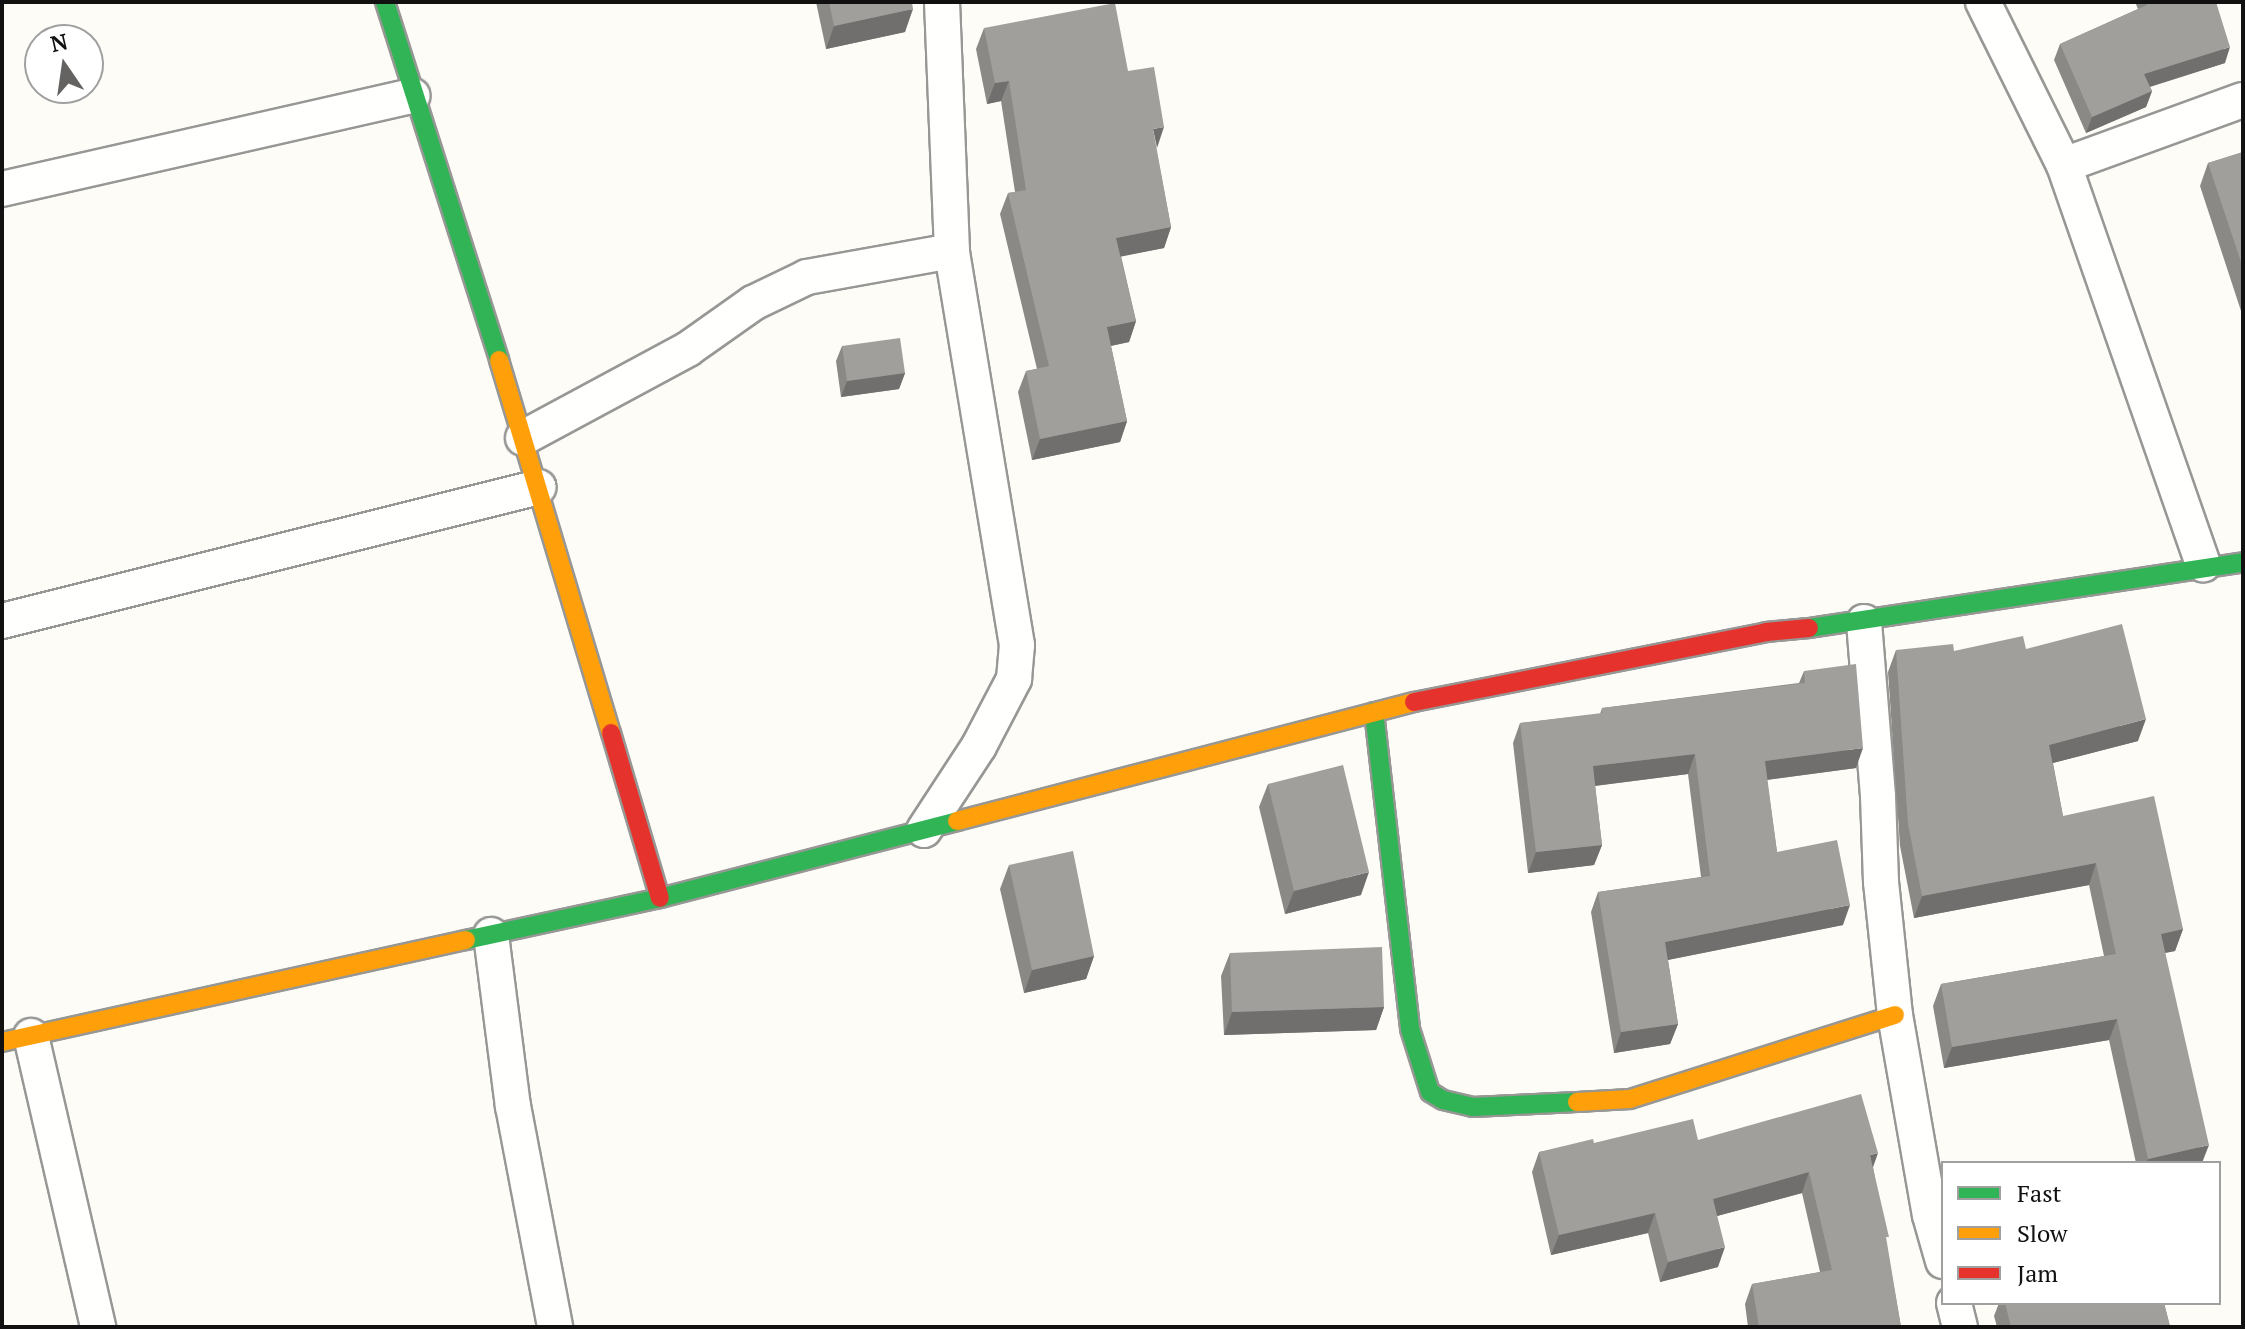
<!DOCTYPE html>
<html>
<head>
<meta charset="utf-8">
<style>
  body { margin:0 }
  #map { position:relative; width:2245px; height:1329px; overflow:hidden; background:#fdfcf7; font-family:"PT Serif",serif }
  div>[style] { position:absolute }
  .roads { filter:drop-shadow(2px 0 #979795) drop-shadow(-2px 0 #979795) drop-shadow(0 2px #979795) drop-shadow(0 -2px #979795) }
  .street>* { height:34px; margin:-17px; padding:0 17px; transform-origin:17px; border-radius:17px; background:#fffffe }
  .fast>* { height:18px; margin:-9px; padding:0 9px; transform-origin:9px; border-radius:9px; background:#30b455 }
  .slow>* { height:18px; margin:-9px; padding:0 9px; transform-origin:9px; border-radius:9px; background:#ff9f0a }
  .jam>* { height:18px; margin:-9px; padding:0 9px; transform-origin:9px; border-radius:9px; background:#e5322d }
  .wall>* { inset:0; background:#8a8986 }
  .shaded-wall>* { inset:0; background:#716f6d }
  .building>* { inset:0; background:#a19f9c }
  span { translate:-50% -50%; white-space:nowrap; text-align:center; line-height:1.15; -webkit-text-stroke:8px #fff; paint-order:stroke }
  .frame { position:absolute; inset:0; border:4px solid #111; pointer-events:none }
  .legend { position:absolute; left:1941px; top:1161px; width:280px; height:144px; box-sizing:border-box; background:#fff; border:2px solid #a0a0a0; margin:0; padding:10px 14px; list-style:none; font-size:24px; color:#111 }
  .legend li { display:flex; align-items:center; gap:16px; height:40px }
  .legend b { width:40px; border:2px solid #a0a0a0 }
  .north { position:absolute; left:24px; top:24px; width:80px; height:80px; box-sizing:border-box; background:#fff; border:2px solid #a0a0a0; border-radius:50%; rotate:347deg; font-size:22px; font-weight:700; line-height:32px; text-align:center; color:#111 }
  .north::after { content:''; display:block; margin:auto; width:28px; height:36px; background:#646362; clip-path:polygon(50% 0,100% 100%,50% 72%,0 100%) }
</style>
</head>
<body>
<div id="map">
  <div class="roads">
    <div class="street">
      <div style="left:1983px;top:2px;width:182px;rotate:63.6deg"></div>
      <div style="left:2064px;top:165px;width:423px;rotate:70.8deg"></div>
      <div style="left:2064px;top:165px;width:190px;rotate:-20deg"></div>
      <div style="left:2px;top:189px;width:421px;rotate:-12.8deg"></div>
      <div style="left:523px;top:438px;width:187px;rotate:-28.3deg"></div>
      <div style="left:688px;top:349px;width:80px;rotate:-35.3deg"></div>
      <div style="left:753px;top:303px;width:60px;rotate:-25.7deg"></div>
      <div style="left:807px;top:277px;width:147px;rotate:-10.2deg"></div>
      <div style="left:2px;top:621px;width:553px;rotate:-14.01deg"></div>
      <div style="left:1864px;top:622px;width:175px;rotate:85.4deg"></div>
      <div style="left:1878px;top:796px;width:86px;rotate:88deg"></div>
      <div style="left:1881px;top:882px;width:134px;rotate:84deg"></div>
      <div style="left:1895px;top:1015px;width:203px;rotate:80.1deg"></div>
      <div style="left:1930px;top:1215px;width:48px;rotate:74.2deg"></div>
      <div style="left:924px;top:830px;width:100px;rotate:-56.8deg"></div>
      <div style="left:979px;top:746px;width:76px;rotate:-62.4deg"></div>
      <div style="left:1014px;top:679px;width:34px;rotate:-85deg"></div>
      <div style="left:1017px;top:645px;width:399px;rotate:-99.4deg"></div>
      <div style="left:952px;top:251px;width:249px;rotate:-92.3deg"></div>
      <div style="left:491px;top:935px;width:172px;rotate:82.7deg"></div>
      <div style="left:513px;top:1106px;width:225px;rotate:79.2deg"></div>
      <div style="left:31px;top:1036px;width:299px;rotate:77deg"></div>
      <div style="left:1954px;top:1303px;width:25px;rotate:76deg"></div>
    </div>
    <div class="fast">
      <div style="left:385px;top:2px;width:376px;rotate:72.3deg"></div>
      <div style="left:1809px;top:628px;width:439px;rotate:-8.6deg"></div>
      <div style="left:1374px;top:712px;width:319px;rotate:83.5deg"></div>
      <div style="left:1410px;top:1029px;width:66px;rotate:72.4deg"></div>
      <div style="left:1430px;top:1092px;width:15px;rotate:32deg"></div>
      <div style="left:1443px;top:1100px;width:31px;rotate:13deg"></div>
      <div style="left:1473px;top:1107px;width:104px;rotate:-2.8deg"></div>
      <div style="left:466px;top:940px;width:198px;rotate:-12.2deg"></div>
      <div style="left:660px;top:898px;width:307px;rotate:-14.5deg"></div>
    </div>
    <div class="slow">
      <div style="left:499px;top:360px;width:389px;rotate:73.3deg"></div>
      <div style="left:957px;top:821px;width:472px;rotate:-14.6deg"></div>
      <div style="left:2px;top:1042px;width:475px;rotate:-12.4deg"></div>
      <div style="left:1577px;top:1102px;width:53px;rotate:-3.2deg"></div>
      <div style="left:1630px;top:1099px;width:278px;rotate:-17.6deg"></div>
    </div>
    <div class="jam">
      <div style="left:1414px;top:702px;width:359px;rotate:-11.2deg"></div>
      <div style="left:1766px;top:632px;width:43px;rotate:-5.3deg"></div>
      <div style="left:611px;top:733px;width:172px;rotate:73.5deg"></div>
    </div>
  </div>
  <div class="wall">
    <div style="clip-path:polygon(816px 2px,912px 2px,905px 32px,826px 49px)"></div>
    <div style="clip-path:polygon(2135px 2px,2216px 2px,2225px 63px,2150px 87px,2152px 91px,2146px 107px,2086px 133px,2054px 60px,2060px 44px,2138px 9px)"></div>
    <div style="clip-path:polygon(984px 28px,1128px 71px,1156px 148px,1171px 227px,1164px 248px,1121px 256px,1136px 321px,1129px 342px,1111px 346px,1127px 421px,1120px 442px,1032px 460px,1018px 392px,1026px 371px,1037px 369px,1000px 214px,1008px 193px,1015px 192px,1001px 101px,987px 104px,976px 49px)"></div>
    <div style="clip-path:polygon(2243px 152px,2243px 317px,2200px 186px,2208px 163px)"></div>
    <div style="clip-path:polygon(842px 346px,905px 373px,899px 389px,841px 397px,836px 361px)"></div>
    <div style="clip-path:polygon(2026px 649px,2138px 741px,2053px 763px,2063px 816px,2183px 929px,2175px 951px,2165px 953px,2202px 1163px,2136px 1163px,2109px 1040px,1944px 1068px,1933px 1006px,1941px 984px,2104px 956px,2089px 885px,1914px 918px,1900px 846px,1888px 672px,1896px 650px,1954px 651px)"></div>
    <div style="clip-path:polygon(1804px 671px,1856px 768px,1767px 780px,1777px 852px,1843px 925px,1668px 960px,1678px 1024px,1670px 1044px,1614px 1053px,1591px 912px,1598px 892px,1701px 877px,1688px 774px,1595px 786px,1602px 845px,1594px 865px,1528px 873px,1513px 743px,1520px 723px,1600px 714px,1602px 708px,1799px 683px)"></div>
    <div style="clip-path:polygon(1268px 784px,1361px 895px,1285px 914px,1259px 807px)"></div>
    <div style="clip-path:polygon(1009px 865px,1094px 956px,1086px 979px,1024px 993px,1000px 889px)"></div>
    <div style="clip-path:polygon(1230px 953px,1384px 1007px,1376px 1030px,1224px 1035px,1221px 976px)"></div>
    <div style="clip-path:polygon(1698px 1140px,1873px 1167px,1901px 1327px,1748px 1327px,1745px 1304px,1752px 1284px,1820px 1272px,1802px 1193px,1717px 1216px,1718px 1267px,1660px 1282px,1648px 1233px,1551px 1255px,1532px 1172px,1539px 1152px,1594px 1143px)"></div>
    <div style="clip-path:polygon(1999px 1303px,2164px 1303px,2170px 1327px,1997px 1327px,1994px 1316px)"></div>
  </div>
  <div class="shaded-wall">
    <div style="clip-path:polygon(913px 9px,905px 32px,826px 49px,834px 26px)"></div>
    <div style="clip-path:polygon(2230px 47px,2225px 63px,2139px 90px,2144px 74px)"></div>
    <div style="clip-path:polygon(1009px 81px,1001px 101px,987px 104px,995px 83px)"></div>
    <div style="clip-path:polygon(2152px 91px,2146px 107px,2086px 133px,2092px 117px)"></div>
    <div style="clip-path:polygon(1164px 127px,1157px 148px,1153px 129px)"></div>
    <div style="clip-path:polygon(1171px 227px,1164px 248px,1109px 259px,1116px 238px)"></div>
    <div style="clip-path:polygon(1136px 321px,1129px 342px,1100px 348px,1107px 327px)"></div>
    <div style="clip-path:polygon(905px 373px,899px 389px,841px 397px,847px 381px)"></div>
    <div style="clip-path:polygon(1127px 421px,1120px 442px,1032px 460px,1040px 439px)"></div>
    <div style="clip-path:polygon(2146px 719px,2138px 741px,2041px 766px,2049px 745px)"></div>
    <div style="clip-path:polygon(1863px 748px,1856px 768px,1757px 781px,1765px 761px)"></div>
    <div style="clip-path:polygon(1695px 754px,1688px 774px,1585px 787px,1593px 766px)"></div>
    <div style="clip-path:polygon(1602px 845px,1594px 865px,1528px 873px,1536px 852px)"></div>
    <div style="clip-path:polygon(2096px 863px,2089px 885px,1914px 918px,1922px 896px)"></div>
    <div style="clip-path:polygon(1369px 872px,1361px 895px,1285px 914px,1294px 891px)"></div>
    <div style="clip-path:polygon(1850px 905px,1843px 925px,1657px 962px,1665px 942px)"></div>
    <div style="clip-path:polygon(2183px 929px,2175px 951px,2153px 955px,2161px 934px)"></div>
    <div style="clip-path:polygon(1094px 956px,1086px 979px,1024px 993px,1032px 970px)"></div>
    <div style="clip-path:polygon(1384px 1007px,1376px 1030px,1224px 1035px,1232px 1012px)"></div>
    <div style="clip-path:polygon(2117px 1019px,2109px 1040px,1944px 1068px,1952px 1047px)"></div>
    <div style="clip-path:polygon(1678px 1024px,1670px 1044px,1614px 1053px,1621px 1032px)"></div>
    <div style="clip-path:polygon(2209px 1145px,2202px 1163px,2146px 1163px,2148px 1159px)"></div>
    <div style="clip-path:polygon(1878px 1153px,1871px 1173px,1870px 1155px)"></div>
    <div style="clip-path:polygon(1809px 1172px,1802px 1193px,1706px 1219px,1713px 1199px)"></div>
    <div style="clip-path:polygon(1655px 1213px,1648px 1233px,1551px 1255px,1559px 1235px)"></div>
    <div style="clip-path:polygon(1725px 1247px,1718px 1267px,1660px 1282px,1668px 1262px)"></div>
  </div>
  <div class="building">
    <div style="clip-path:polygon(829px 2px,912px 2px,913px 9px,834px 26px)"></div>
    <div style="clip-path:polygon(2146px 2px,2216px 2px,2230px 47px,2144px 74px,2152px 91px,2092px 117px,2060px 44px,2147px 5px)"></div>
    <div style="clip-path:polygon(1115px 3px,1128px 71px,1154px 67px,1164px 127px,1153px 129px,1171px 227px,1116px 238px,1136px 321px,1107px 327px,1127px 421px,1040px 439px,1026px 371px,1049px 366px,1008px 193px,1026px 190px,1009px 81px,995px 83px,984px 28px)"></div>
    <div style="clip-path:polygon(2243px 152px,2243px 268px,2208px 163px)"></div>
    <div style="clip-path:polygon(900px 338px,905px 373px,847px 381px,842px 346px)"></div>
    <div style="clip-path:polygon(2122px 624px,2146px 719px,2049px 745px,2063px 816px,2154px 796px,2183px 929px,2161px 934px,2209px 1145px,2148px 1159px,2117px 1019px,1952px 1047px,1941px 984px,2116px 954px,2096px 863px,1922px 896px,1908px 824px,1896px 650px,1953px 644px,1954px 651px,2023px 636px,2026px 649px)"></div>
    <div style="clip-path:polygon(1856px 664px,1863px 748px,1765px 761px,1777px 852px,1837px 840px,1850px 905px,1665px 942px,1678px 1024px,1621px 1032px,1598px 892px,1710px 876px,1695px 754px,1593px 766px,1602px 845px,1536px 852px,1520px 723px,1602px 713px,1602px 708px,1805px 683px,1804px 671px)"></div>
    <div style="clip-path:polygon(1343px 765px,1369px 872px,1294px 891px,1268px 784px)"></div>
    <div style="clip-path:polygon(1073px 851px,1094px 956px,1032px 970px,1009px 865px)"></div>
    <div style="clip-path:polygon(1382px 947px,1384px 1007px,1232px 1012px,1230px 953px)"></div>
    <div style="clip-path:polygon(1861px 1094px,1878px 1153px,1870px 1155px,1889px 1237px,1886px 1237px,1901px 1327px,1759px 1327px,1752px 1284px,1832px 1270px,1809px 1172px,1713px 1199px,1725px 1247px,1668px 1262px,1655px 1213px,1559px 1235px,1539px 1152px,1593px 1139px,1594px 1143px,1693px 1119px,1698px 1140px)"></div>
    <div style="clip-path:polygon(2005px 1303px,2164px 1303px,2170px 1326px,2011px 1327px)"></div>
  </div>
  <div class="frame"></div>
  <ul class="legend">
  <li><b style="height:10px;background:#30b455"></b>Fast</li>
  <li><b style="height:10px;background:#ff9f0a"></b>Slow</li>
  <li><b style="height:10px;background:#e5322d"></b>Jam</li>
  </ul>
  <div class="north">N</div>
</div>
</body>
</html>
